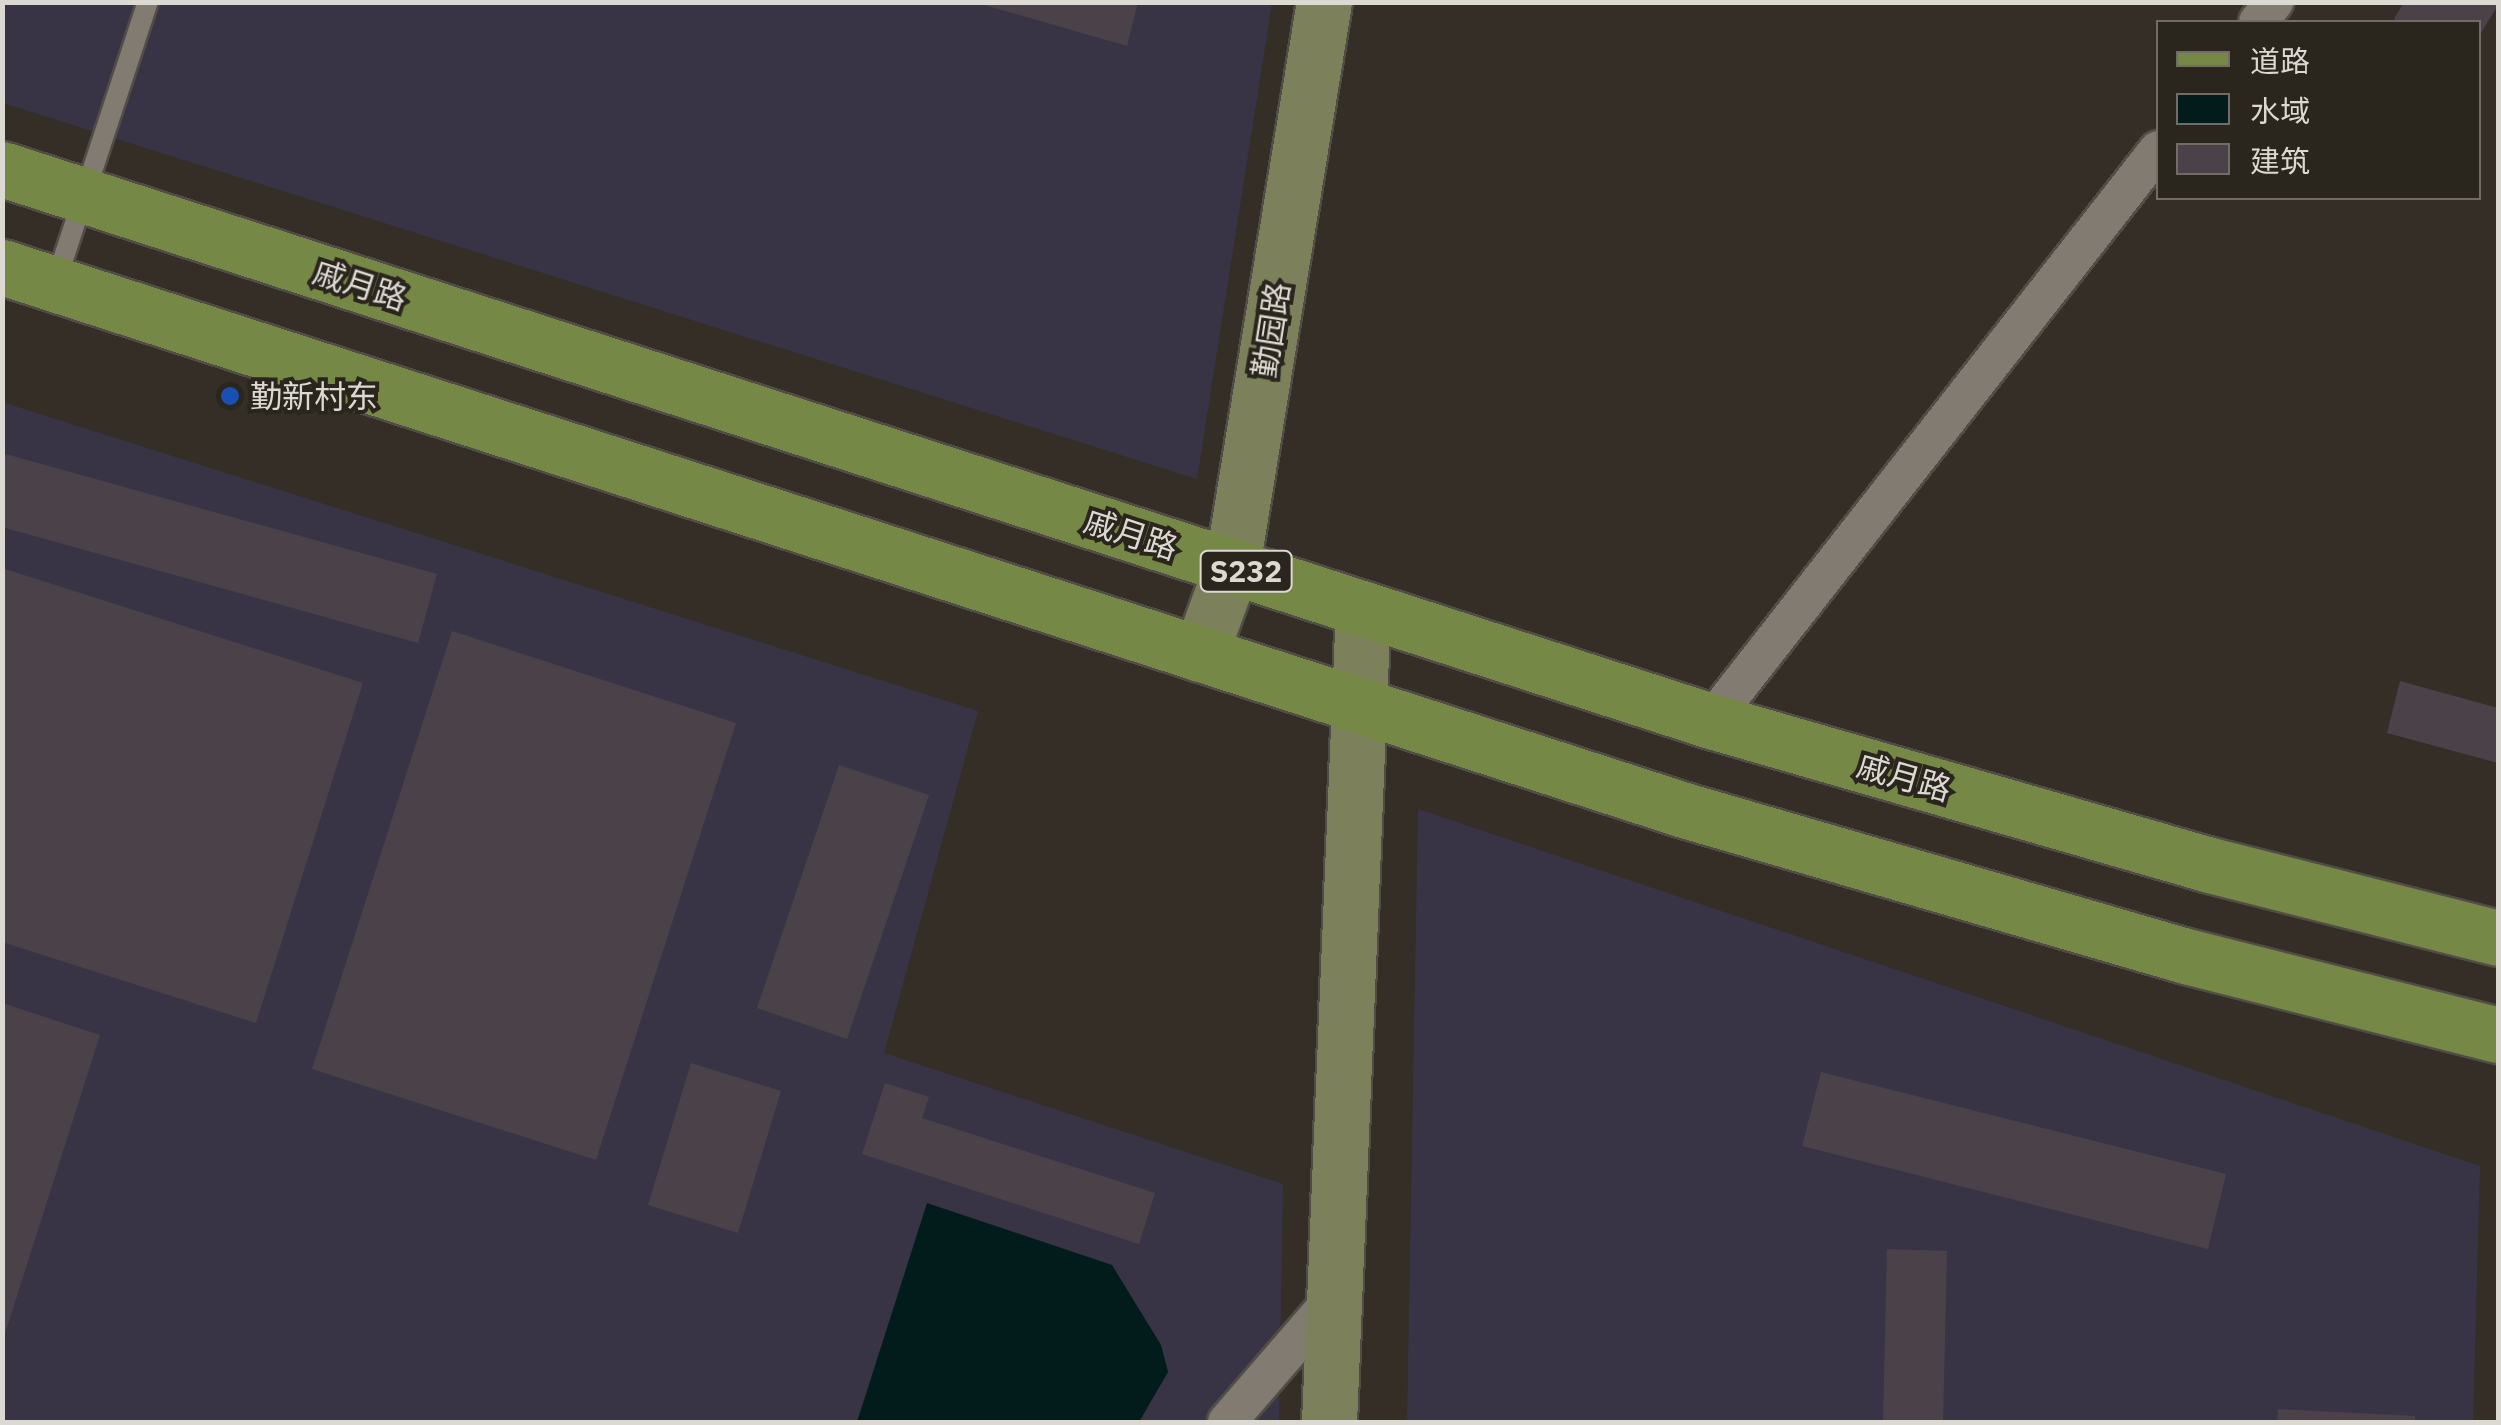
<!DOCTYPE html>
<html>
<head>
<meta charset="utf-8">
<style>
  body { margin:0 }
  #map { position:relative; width:2501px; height:1425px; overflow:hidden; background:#342e26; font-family:"IBM Plex Sans","Noto Sans SC",sans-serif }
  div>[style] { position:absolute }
  .industrial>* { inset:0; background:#383445 }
  .water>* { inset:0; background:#021c1c }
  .building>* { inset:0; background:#4b4249 }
  .roads { filter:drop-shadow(2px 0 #514d46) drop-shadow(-2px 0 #514d46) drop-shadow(0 2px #514d46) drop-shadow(0 -2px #514d46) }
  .lane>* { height:20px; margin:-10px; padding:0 10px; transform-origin:10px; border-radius:10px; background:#817b71 }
  .street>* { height:38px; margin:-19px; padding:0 19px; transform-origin:19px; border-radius:19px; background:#817b71 }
  .secondary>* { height:55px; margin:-27.5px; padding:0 27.5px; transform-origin:27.5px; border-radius:27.5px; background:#7c815c }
  .primary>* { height:55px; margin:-27.5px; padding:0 27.5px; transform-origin:27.5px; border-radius:27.5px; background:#768846 }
  .dots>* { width:28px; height:28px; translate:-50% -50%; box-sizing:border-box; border:5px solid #2a251d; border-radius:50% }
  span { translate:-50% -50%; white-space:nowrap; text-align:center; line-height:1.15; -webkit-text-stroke:8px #2a251d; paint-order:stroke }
  .shield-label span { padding:2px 8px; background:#2a251d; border:2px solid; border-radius:8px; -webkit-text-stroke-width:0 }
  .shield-label { font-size:30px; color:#dcd9d3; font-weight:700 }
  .street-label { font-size:32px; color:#dcd9d3 }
  .poi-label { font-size:32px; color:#dcd9d3 }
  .left { translate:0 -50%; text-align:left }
  .frame { position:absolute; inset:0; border:5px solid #dcd9d3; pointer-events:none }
  .legend { position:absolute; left:2156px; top:20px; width:325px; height:180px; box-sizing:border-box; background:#2a251d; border:2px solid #716d66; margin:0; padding:12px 18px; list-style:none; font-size:30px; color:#dcd9d3 }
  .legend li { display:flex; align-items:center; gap:20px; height:50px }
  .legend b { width:50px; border:2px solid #716d66 }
</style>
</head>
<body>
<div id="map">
  <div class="industrial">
    <div style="clip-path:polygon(3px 3px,1272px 3px,1197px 479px,3px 103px)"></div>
    <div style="clip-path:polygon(2px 402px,978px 711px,884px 1053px,1283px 1184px,1279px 1422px,3px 1422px)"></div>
    <div style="clip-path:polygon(1418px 809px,2480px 1166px,2473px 1422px,1407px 1422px)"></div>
  </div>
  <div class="water">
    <div style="clip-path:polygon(927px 1203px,1112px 1265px,1161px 1345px,1168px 1372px,1139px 1422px,857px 1422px)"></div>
  </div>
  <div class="building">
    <div style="clip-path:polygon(974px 2px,1138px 2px,1127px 46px)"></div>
    <div style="clip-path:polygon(2404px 2px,2498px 2px,2498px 5px,2478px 38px,2478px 22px,2400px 22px,2394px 19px)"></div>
    <div style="clip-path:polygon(2px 453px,437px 574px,418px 643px,2px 527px)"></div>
    <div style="clip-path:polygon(2px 568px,363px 683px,256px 1023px,2px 942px)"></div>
    <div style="clip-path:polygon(452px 631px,736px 723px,596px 1160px,312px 1069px)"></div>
    <div style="clip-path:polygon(2400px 681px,2498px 708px,2498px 763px,2387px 733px)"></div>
    <div style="clip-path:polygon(839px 765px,929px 795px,847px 1039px,757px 1008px)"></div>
    <div style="clip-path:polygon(2px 1003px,100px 1035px,3px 1340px,2px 1340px)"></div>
    <div style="clip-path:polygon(691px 1063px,781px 1091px,738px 1233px,648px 1205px)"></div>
    <div style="clip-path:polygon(1821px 1072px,2226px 1174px,2208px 1249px,1802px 1146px)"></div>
    <div style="clip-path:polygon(885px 1083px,929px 1097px,922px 1118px,1155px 1193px,1139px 1244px,862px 1154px)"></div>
    <div style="clip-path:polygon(1887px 1249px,1947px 1251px,1943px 1422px,1883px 1422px)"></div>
    <div style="clip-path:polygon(2278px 1409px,2415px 1416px,2415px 1422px,2277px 1422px)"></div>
  </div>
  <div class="roads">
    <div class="lane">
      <div style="left:56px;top:281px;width:294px;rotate:-71.8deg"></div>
    </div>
    <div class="street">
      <div style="left:2258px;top:22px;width:26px;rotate:-51deg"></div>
      <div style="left:1711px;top:721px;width:725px;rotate:-51.94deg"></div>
      <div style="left:1227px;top:1422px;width:156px;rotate:-49.2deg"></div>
    </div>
    <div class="secondary">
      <div style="left:1200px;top:654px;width:94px;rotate:-70deg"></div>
      <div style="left:1232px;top:566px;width:571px;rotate:-80.74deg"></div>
      <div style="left:1329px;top:1422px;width:814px;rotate:-87.61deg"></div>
    </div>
    <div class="primary">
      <div style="left:2px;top:169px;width:1796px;rotate:17.9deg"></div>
      <div style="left:1711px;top:721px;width:519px;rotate:16.1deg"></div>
      <div style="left:2210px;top:865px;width:297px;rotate:14.2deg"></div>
      <div style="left:2px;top:267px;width:1767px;rotate:17.89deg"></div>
      <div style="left:1684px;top:810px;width:523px;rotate:16.22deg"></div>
      <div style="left:2186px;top:956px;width:322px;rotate:14.2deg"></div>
    </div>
  </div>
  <div class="dots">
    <div style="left:230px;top:396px;background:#1a4fb4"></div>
  </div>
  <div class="shield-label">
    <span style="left:1246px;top:571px">S232</span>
  </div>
  <div class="street-label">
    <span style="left:360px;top:285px;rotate:18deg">戚月路</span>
    <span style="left:1271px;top:330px;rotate:-81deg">勤园路</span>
    <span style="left:1131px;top:534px;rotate:18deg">戚月路</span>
    <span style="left:1904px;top:777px;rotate:16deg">戚月路</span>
  </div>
  <div class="poi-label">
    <span class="left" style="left:250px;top:396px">勤新村东</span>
  </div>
  <div class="frame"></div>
  <ul class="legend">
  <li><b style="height:12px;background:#768846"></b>道路</li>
  <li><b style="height:28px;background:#021c1c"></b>水域</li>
  <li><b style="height:28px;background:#4b4249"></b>建筑</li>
  </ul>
</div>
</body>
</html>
